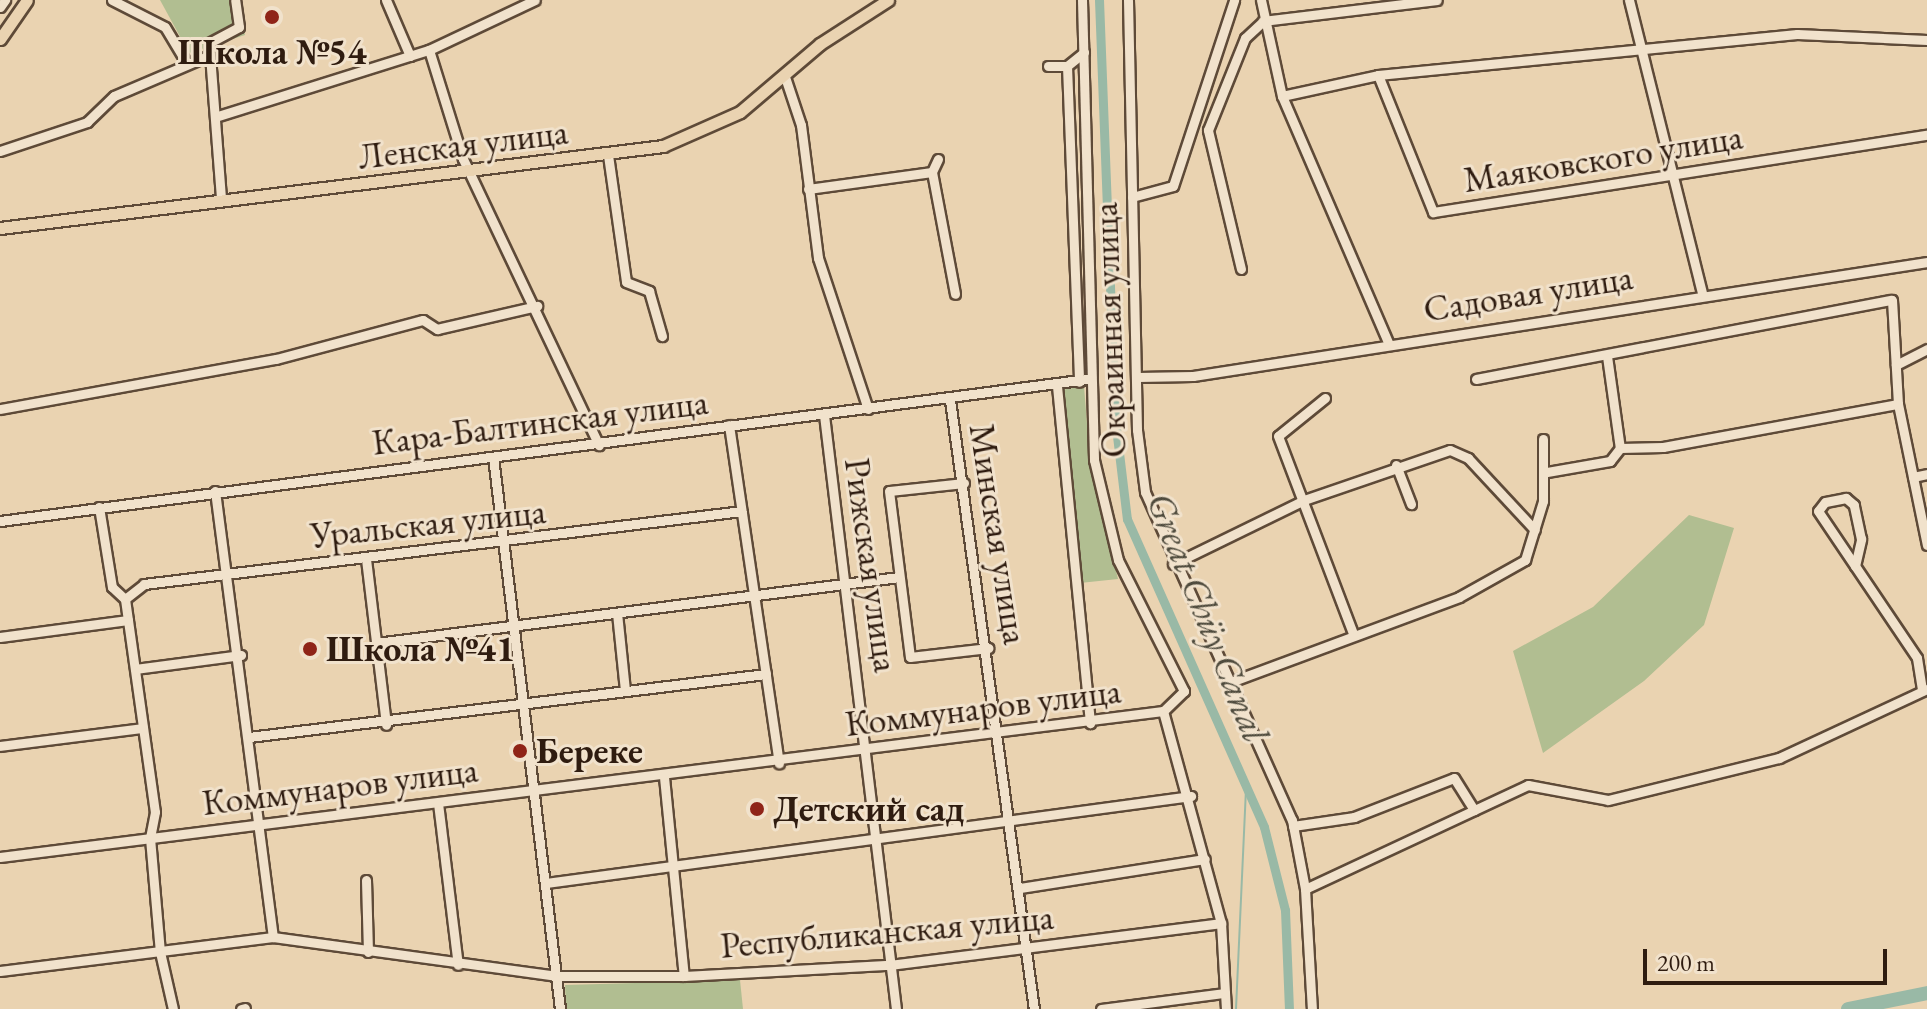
<!DOCTYPE html>
<html>
<head>
<meta charset="utf-8">
<style>
  body { margin:0 }
  #map { position:relative; width:1927px; height:1009px; overflow:hidden; background:#ead3b1; font-family:"EB Garamond",serif }
  div>[style] { position:absolute }
  .green>* { inset:0; background:#b1be91 }
  .stream>* { height:2px; margin:-1px; padding:0 1px; transform-origin:1px; border-radius:1px; background:#99b9a6 }
  .canal>* { height:9px; margin:-4.5px; padding:0 4.5px; transform-origin:4.5px; border-radius:4.5px; background:#99b9a6 }
  .river>* { height:14px; margin:-7px; padding:0 7px; transform-origin:7px; border-radius:7px; background:#99b9a6 }
  .roads { filter:drop-shadow(2px 0 #5e4a38) drop-shadow(-2px 0 #5e4a38) drop-shadow(0 2px #5e4a38) drop-shadow(0 -2px #5e4a38) }
  .minor>* { height:9px; margin:-4.5px; padding:0 4.5px; transform-origin:4.5px; border-radius:4.5px; background:#f1e2cc }
  .major>* { height:11px; margin:-5.5px; padding:0 5.5px; transform-origin:5.5px; border-radius:5.5px; background:#ead3b1 }
  .dots>* { width:22px; height:22px; translate:-50% -50%; box-sizing:border-box; border:4px solid #f1e2cc; border-radius:50% }
  span { translate:-50% -50%; white-space:nowrap; text-align:center; line-height:1.15; -webkit-text-stroke:6px #f1e2cc; paint-order:stroke }
  .poi-label { font-size:36px; color:#2f1c10; font-weight:700 }
  .left { translate:0 -50%; text-align:left }
  .street-label { font-size:36px; color:#2f1c10 }
  .water-label { font-size:38px; color:#4f4b3d; font-style:italic }
  .scale { position:absolute; left:1643px; top:949px; width:244px; height:36px; box-sizing:border-box; border:4px solid #2f1c10; border-top:0; padding-left:10px; font-size:24px; line-height:28px; white-space:nowrap; color:#2f1c10; -webkit-text-stroke:6px #f1e2cc; paint-order:stroke }
</style>
</head>
<body>
<div id="map">
  <div class="green">
    <div style="clip-path:polygon(160px 0,237px 0,245px 35px,189px 53px)"></div>
    <div style="clip-path:polygon(1084px 386px,1090px 461px,1118px 579px,1080px 583px,1061px 390px)"></div>
    <div style="clip-path:polygon(1689px 515px,1734px 528px,1704px 625px,1644px 681px,1543px 753px,1513px 651px,1593px 607px)"></div>
    <div style="clip-path:polygon(740px 980px,743px 1009px,566px 1009px,565px 985px)"></div>
  </div>
  <div class="stream">
    <div style="left:1236px;top:1009px;width:223px;rotate:-87.4deg"></div>
  </div>
  <div class="canal">
    <div style="left:1099px;top:0;width:419px;rotate:87.8deg"></div>
    <div style="left:1115px;top:419px;width:101px;rotate:83.2deg"></div>
    <div style="left:1127px;top:519px;width:337px;rotate:66deg"></div>
    <div style="left:1264px;top:827px;width:86px;rotate:75.8deg"></div>
    <div style="left:1285px;top:910px;width:99px;rotate:87.7deg"></div>
  </div>
  <div class="river">
    <div style="left:1848px;top:1009px;width:81px;rotate:-11.4deg"></div>
  </div>
  <div class="roads">
    <div class="minor">
      <div style="left:112px;top:0;width:59px;rotate:27deg"></div>
      <div style="left:165px;top:27px;width:39px;rotate:59deg"></div>
      <div style="left:386px;top:0;width:61px;rotate:66.8deg"></div>
      <div style="left:1082px;top:0;width:460px;rotate:88.5deg"></div>
      <div style="left:1094px;top:460px;width:103px;rotate:76.5deg"></div>
      <div style="left:1118px;top:560px;width:147px;rotate:63.3deg"></div>
      <div style="left:1184px;top:691px;width:29px;rotate:136deg"></div>
      <div style="left:1128px;top:0;width:430px;rotate:88.8deg"></div>
      <div style="left:1137px;top:430px;width:63px;rotate:82.6deg"></div>
      <div style="left:1145px;top:492px;width:359px;rotate:65.9deg"></div>
      <div style="left:1292px;top:820px;width:70px;rotate:79.3deg"></div>
      <div style="left:1305px;top:889px;width:120px;rotate:86.7deg"></div>
      <div style="left:1261px;top:0;width:98px;rotate:77.7deg"></div>
      <div style="left:1282px;top:96px;width:270px;rotate:66.7deg"></div>
      <div style="left:1629px;top:0;width:302px;rotate:76deg"></div>
      <div style="left:0;top:7px;width:9px;rotate:-54deg"></div>
      <div style="left:429px;top:50px;width:114px;rotate:72.7deg"></div>
      <div style="left:463px;top:159px;width:317px;rotate:64.6deg"></div>
      <div style="left:210px;top:55px;width:12px;rotate:-95deg"></div>
      <div style="left:209px;top:43px;width:34px;rotate:-28deg"></div>
      <div style="left:239px;top:27px;width:27px;rotate:-98deg"></div>
      <div style="left:1048px;top:66px;width:19px"></div>
      <div style="left:1067px;top:66px;width:22px;rotate:-39deg"></div>
      <div style="left:1067px;top:66px;width:316px;rotate:87.8deg"></div>
      <div style="left:1378px;top:75px;width:148px;rotate:68.1deg"></div>
      <div style="left:1433px;top:212px;width:500px;rotate:-8.9deg"></div>
      <div style="left:785px;top:77px;width:51px;rotate:71.6deg"></div>
      <div style="left:801px;top:125px;width:134px;rotate:82.7deg"></div>
      <div style="left:818px;top:258px;width:159px;rotate:71.7deg"></div>
      <div style="left:1282px;top:96px;width:98px;rotate:-12.3deg"></div>
      <div style="left:1378px;top:75px;width:421px;rotate:-5.6deg"></div>
      <div style="left:1797px;top:34px;width:130px;rotate:2.6deg"></div>
      <div style="left:218px;top:116px;width:221px;rotate:-17.4deg"></div>
      <div style="left:429px;top:50px;width:117px;rotate:-25.3deg"></div>
      <div style="left:0;top:151px;width:92px;rotate:-18.4deg"></div>
      <div style="left:87px;top:122px;width:37px;rotate:-44deg"></div>
      <div style="left:114px;top:96px;width:104px;rotate:-23.1deg"></div>
      <div style="left:210px;top:55px;width:144px;rotate:85.6deg"></div>
      <div style="left:608px;top:155px;width:128px;rotate:81.9deg"></div>
      <div style="left:626px;top:282px;width:25px;rotate:21deg"></div>
      <div style="left:649px;top:291px;width:47px;rotate:73.9deg"></div>
      <div style="left:938px;top:159px;width:14px;rotate:115deg"></div>
      <div style="left:932px;top:172px;width:124px;rotate:79.3deg"></div>
      <div style="left:808px;top:189px;width:125px;rotate:-7.8deg"></div>
      <div style="left:1132px;top:197px;width:42px;rotate:-15deg"></div>
      <div style="left:1173px;top:186px;width:196px;rotate:-71.8deg"></div>
      <div style="left:1241px;top:269px;width:143px;rotate:-103.4deg"></div>
      <div style="left:1208px;top:130px;width:99px;rotate:-68.1deg"></div>
      <div style="left:1245px;top:38px;width:25px;rotate:-43deg"></div>
      <div style="left:1263px;top:21px;width:175px;rotate:-6.9deg"></div>
      <div style="left:1607px;top:356px;width:93px;rotate:82deg"></div>
      <div style="left:1896px;top:365px;width:35px;rotate:-27deg"></div>
      <div style="left:1138px;top:377px;width:55px;rotate:-1deg"></div>
      <div style="left:1193px;top:376px;width:743px;rotate:-8.83deg"></div>
      <div style="left:1476px;top:379px;width:423px;rotate:-10.8deg"></div>
      <div style="left:1892px;top:300px;width:104px;rotate:86.7deg"></div>
      <div style="left:1898px;top:404px;width:144px;rotate:78.4deg"></div>
      <div style="left:1057px;top:386px;width:339px;rotate:84.4deg"></div>
      <div style="left:1325px;top:398px;width:60px;rotate:141deg"></div>
      <div style="left:1278px;top:436px;width:211px;rotate:69.2deg"></div>
      <div style="left:950px;top:400px;width:615px;rotate:82.15deg"></div>
      <div style="left:0;top:409px;width:280px;rotate:-10.3deg"></div>
      <div style="left:276px;top:359px;width:152px;rotate:-14.9deg"></div>
      <div style="left:423px;top:320px;width:17px;rotate:33deg"></div>
      <div style="left:437px;top:329px;width:103px;rotate:-13deg"></div>
      <div style="left:824px;top:415px;width:598px;rotate:83.09deg"></div>
      <div style="left:729px;top:425px;width:342px;rotate:81.6deg"></div>
      <div style="left:493px;top:457px;width:556px;rotate:83.08deg"></div>
      <div style="left:1396px;top:465px;width:42px;rotate:69deg"></div>
      <div style="left:1547px;top:472px;width:64px;rotate:-9.9deg"></div>
      <div style="left:1610px;top:461px;width:16px;rotate:-52deg"></div>
      <div style="left:1620px;top:448px;width:43px;rotate:-1.3deg"></div>
      <div style="left:1663px;top:447px;width:239px;rotate:-10.4deg"></div>
      <div style="left:1913px;top:477px;width:14px;rotate:-12deg"></div>
      <div style="left:964px;top:483px;width:75px;rotate:173.9deg"></div>
      <div style="left:889px;top:491px;width:167px;rotate:82.8deg"></div>
      <div style="left:910px;top:657px;width:79px;rotate:-6.6deg"></div>
      <div style="left:215px;top:491px;width:450px;rotate:82.6deg"></div>
      <div style="left:99px;top:507px;width:81px;rotate:80.8deg"></div>
      <div style="left:112px;top:587px;width:18px;rotate:43deg"></div>
      <div style="left:125px;top:599px;width:215px;rotate:82deg"></div>
      <div style="left:155px;top:812px;width:26px;rotate:101deg"></div>
      <div style="left:150px;top:838px;width:114px;rotate:85deg"></div>
      <div style="left:160px;top:952px;width:58px;rotate:77.2deg"></div>
      <div style="left:0;top:521px;width:1097px;rotate:-7.44deg"></div>
      <div style="left:366px;top:559px;width:167px;rotate:83.1deg"></div>
      <div style="left:1173px;top:564px;width:146px;rotate:-26deg"></div>
      <div style="left:1304px;top:500px;width:154px;rotate:-18.9deg"></div>
      <div style="left:1450px;top:450px;width:20px;rotate:24deg"></div>
      <div style="left:1468px;top:458px;width:98px;rotate:47.1deg"></div>
      <div style="left:1855px;top:566px;width:28px;rotate:-77deg"></div>
      <div style="left:1861px;top:539px;width:35px;rotate:-102deg"></div>
      <div style="left:1854px;top:505px;width:11px;rotate:-139deg"></div>
      <div style="left:1846px;top:498px;width:21px;rotate:169deg"></div>
      <div style="left:1825px;top:502px;width:11px;rotate:128deg"></div>
      <div style="left:1818px;top:511px;width:177px;rotate:56deg"></div>
      <div style="left:1917px;top:658px;width:33px;rotate:81deg"></div>
      <div style="left:125px;top:599px;width:24px;rotate:-38deg"></div>
      <div style="left:144px;top:584px;width:602px;rotate:-6.96deg"></div>
      <div style="left:617px;top:613px;width:77px;rotate:84.1deg"></div>
      <div style="left:0;top:637px;width:129px;rotate:-7.6deg"></div>
      <div style="left:376px;top:643px;width:527px;rotate:-7.19deg"></div>
      <div style="left:135px;top:669px;width:107px;rotate:-7.5deg"></div>
      <div style="left:1228px;top:683px;width:246px;rotate:-20.4deg"></div>
      <div style="left:1459px;top:597px;width:76px;rotate:-29.3deg"></div>
      <div style="left:1525px;top:560px;width:62px;rotate:-73deg"></div>
      <div style="left:1543px;top:501px;width:62px;rotate:-90deg"></div>
      <div style="left:1163px;top:711px;width:220px;rotate:74.7deg"></div>
      <div style="left:1221px;top:923px;width:86px;rotate:86.7deg"></div>
      <div style="left:249px;top:737px;width:521px;rotate:-6.95deg"></div>
      <div style="left:0;top:746px;width:144px;rotate:-7.2deg"></div>
      <div style="left:664px;top:777px;width:200px;rotate:84.3deg"></div>
      <div style="left:438px;top:803px;width:163px;rotate:83deg"></div>
      <div style="left:1293px;top:826px;width:62px;rotate:-8.4deg"></div>
      <div style="left:1354px;top:817px;width:107px;rotate:-21.3deg"></div>
      <div style="left:1454px;top:778px;width:38px;rotate:58deg"></div>
      <div style="left:0;top:857px;width:1172px;rotate:-7.16deg"></div>
      <div style="left:366px;top:880px;width:72px;rotate:88.4deg"></div>
      <div style="left:546px;top:883px;width:651px;rotate:-7.68deg"></div>
      <div style="left:1020px;top:888px;width:187px;rotate:-8.9deg"></div>
      <div style="left:1305px;top:889px;width:246px;rotate:-25deg"></div>
      <div style="left:1528px;top:785px;width:81px;rotate:10.6deg"></div>
      <div style="left:1608px;top:800px;width:176px;rotate:-13.8deg"></div>
      <div style="left:1779px;top:758px;width:163px;rotate:-25deg"></div>
      <div style="left:0;top:971px;width:275px;rotate:-7.1deg"></div>
      <div style="left:273px;top:937px;width:287px;rotate:7.8deg"></div>
      <div style="left:557px;top:976px;width:127px"></div>
      <div style="left:684px;top:976px;width:206px;rotate:-3.1deg"></div>
      <div style="left:890px;top:965px;width:334px;rotate:-7.2deg"></div>
      <div style="left:241px;top:1009px;width:4px;rotate:-14deg"></div>
      <div style="left:1101px;top:1009px;width:125px;rotate:-7.4deg"></div>
    </div>
    <div class="major">
      <div style="left:0;top:39px;width:47px;rotate:-55.3deg"></div>
      <div style="left:0;top:228px;width:668px;rotate:-7.05deg"></div>
      <div style="left:663px;top:146px;width:84px;rotate:-23.8deg"></div>
      <div style="left:740px;top:112px;width:105px;rotate:-40.4deg"></div>
      <div style="left:820px;top:44px;width:81px;rotate:-32.9deg"></div>
    </div>
  </div>
  <div class="dots">
    <div style="left:272px;top:17px;background:#8f2418"></div>
    <div style="left:310px;top:649px;background:#8f2418"></div>
    <div style="left:520px;top:751px;background:#8f2418"></div>
    <div style="left:757px;top:809px;background:#8f2418"></div>
  </div>
  <div class="poi-label">
    <span style="left:272px;top:52px">Школа №54</span>
    <span class="left" style="left:326px;top:649px">Школа №41</span>
    <span class="left" style="left:536px;top:751px">Береке</span>
    <span class="left" style="left:773px;top:809px">Детский сад</span>
  </div>
  <div class="street-label">
    <span style="left:463px;top:144px;rotate:-7deg">Ленская улица</span>
    <span style="left:1603px;top:158px;rotate:-9deg">Маяковского улица</span>
    <span style="left:1528px;top:293px;rotate:-9deg">Садовая улица</span>
    <span style="left:1109px;top:330px;rotate:-92deg">Окраинная улица</span>
    <span style="left:540px;top:422px;rotate:-7deg">Кара-Балтинская улица</span>
    <span style="left:428px;top:523px;rotate:-6deg">Уральская улица</span>
    <span style="left:999px;top:534px;rotate:81deg">Минская улица</span>
    <span style="left:872px;top:565px;rotate:82deg">Рижская улица</span>
    <span style="left:983px;top:707px;rotate:-7deg">Коммунаров улица</span>
    <span style="left:340px;top:786px;rotate:-7deg">Коммунаров улица</span>
    <span style="left:887px;top:931px;rotate:-5deg">Республиканская улица</span>
  </div>
  <div class="water-label">
    <span style="left:1208px;top:617px;rotate:68deg">Great Chüy Canal</span>
  </div>
  <div class="scale">200 m</div>
</div>
</body>
</html>
